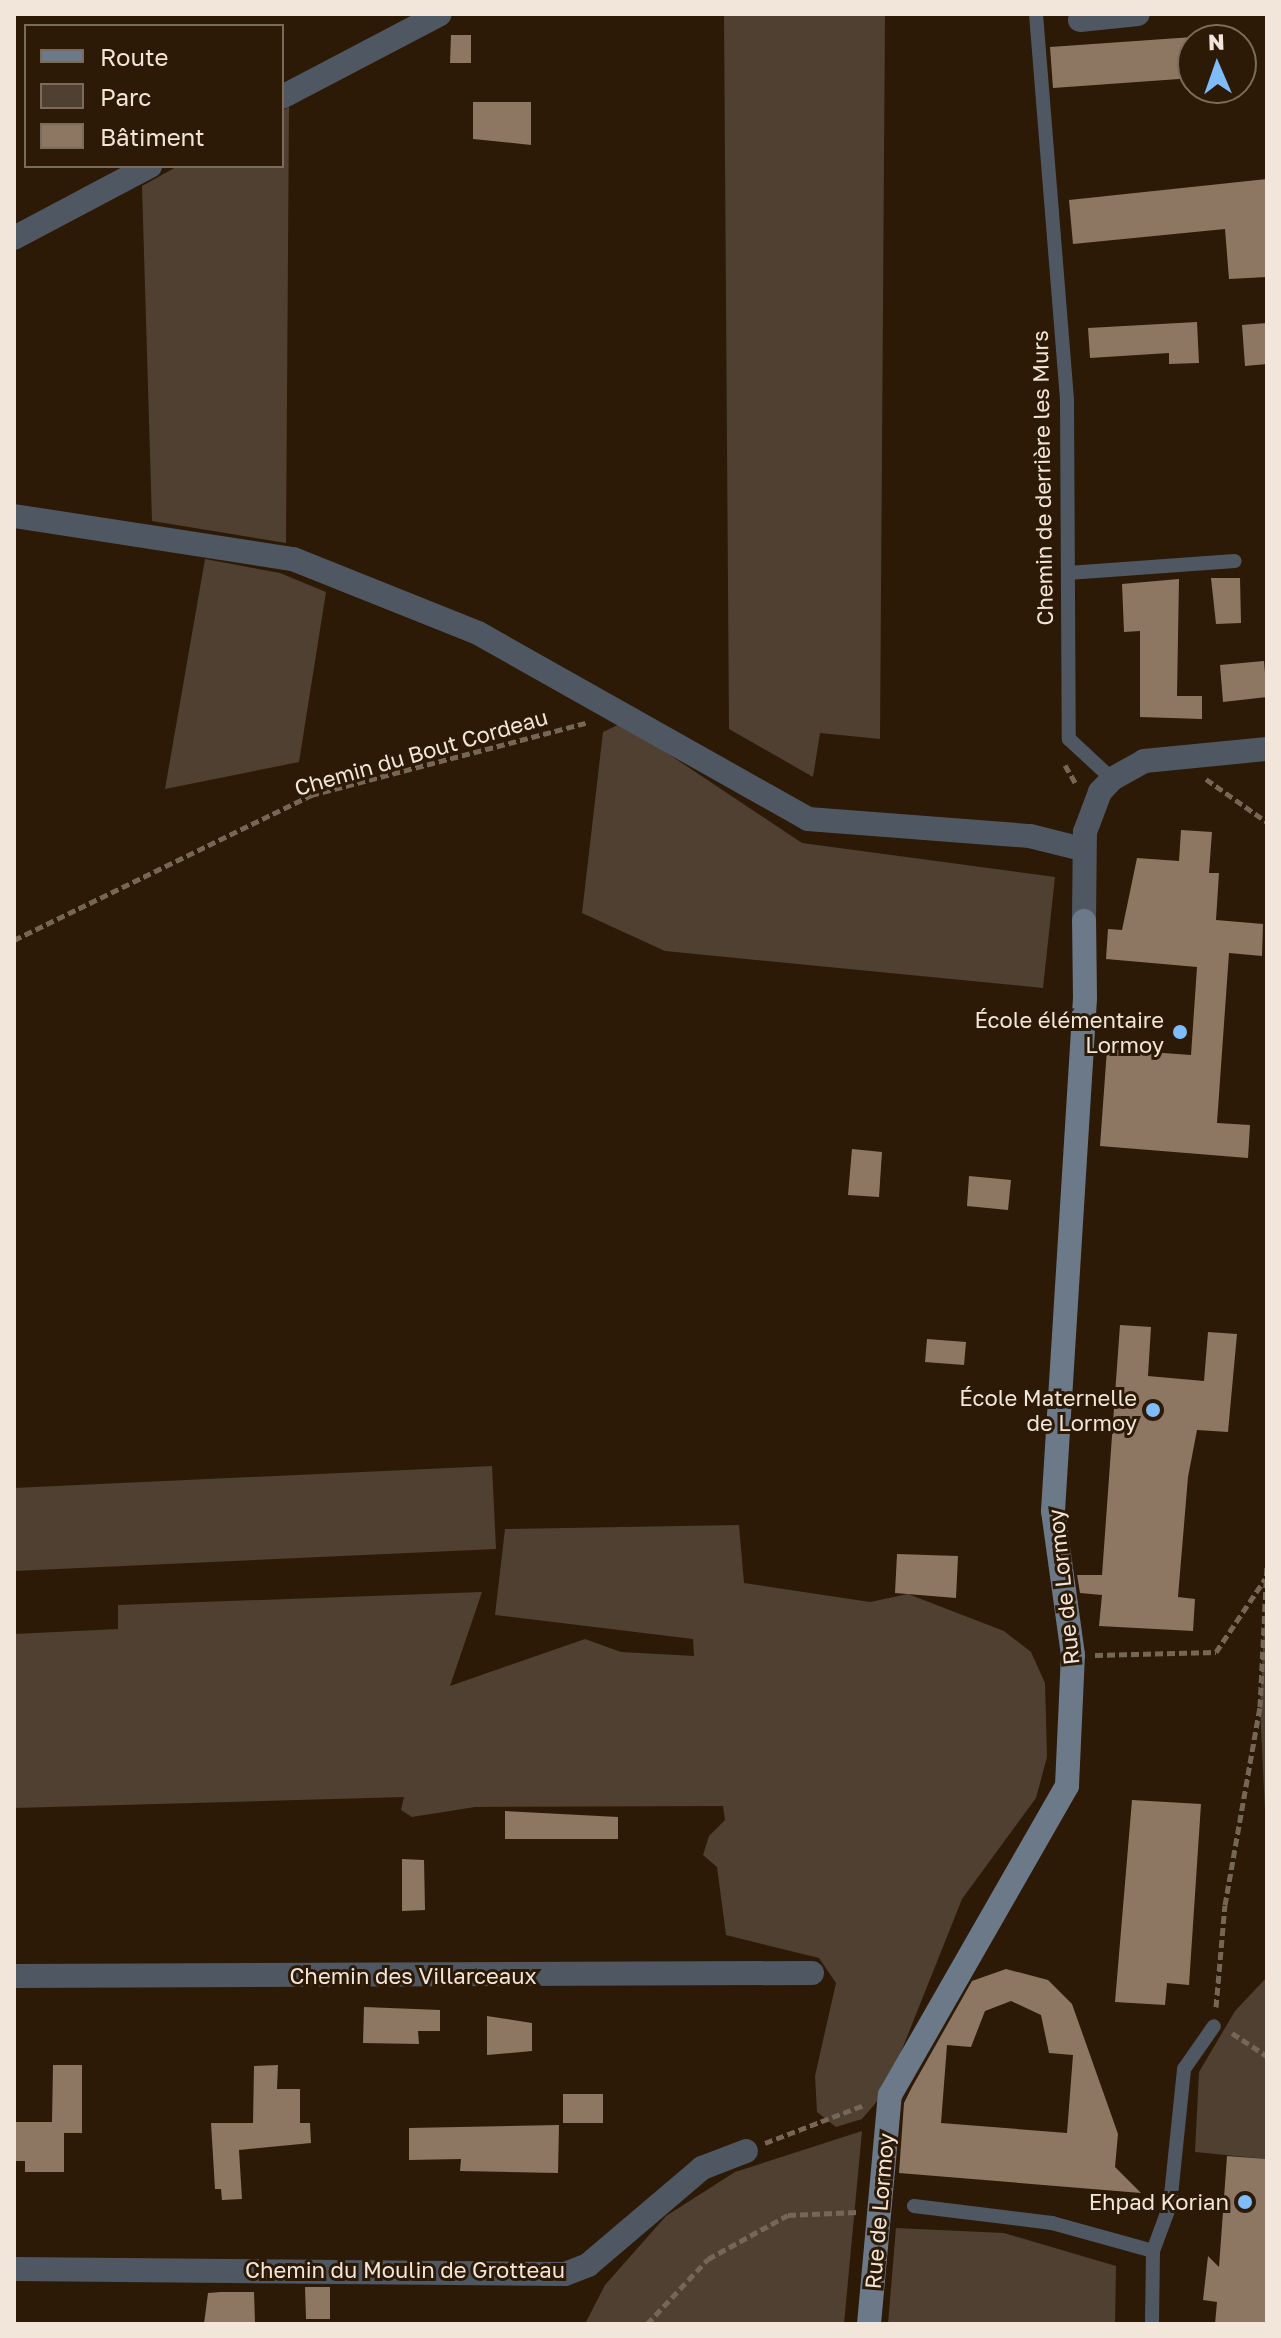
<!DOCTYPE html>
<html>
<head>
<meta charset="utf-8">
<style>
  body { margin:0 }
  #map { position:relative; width:1281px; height:2338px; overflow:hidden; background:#2c1a07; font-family:"Golos Text",sans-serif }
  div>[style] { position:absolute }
  .green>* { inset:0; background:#4f4031 }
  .building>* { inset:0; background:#8e7762 }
  .path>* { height:5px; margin-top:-2.5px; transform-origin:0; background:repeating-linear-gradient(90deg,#766655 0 8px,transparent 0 12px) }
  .lane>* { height:14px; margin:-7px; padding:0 7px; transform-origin:7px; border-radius:7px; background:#4f5862 }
  .street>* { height:24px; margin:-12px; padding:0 12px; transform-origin:12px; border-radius:12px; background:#4f5862 }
  .secondary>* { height:24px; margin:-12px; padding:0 12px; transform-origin:12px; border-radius:12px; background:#6b7988 }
  .dots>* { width:22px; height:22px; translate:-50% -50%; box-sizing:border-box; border:4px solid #2c1a07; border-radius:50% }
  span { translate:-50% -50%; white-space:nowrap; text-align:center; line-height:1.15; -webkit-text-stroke:6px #2c1a07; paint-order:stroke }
  .street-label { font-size:22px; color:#f2e5d9 }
  .poi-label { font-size:22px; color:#f2e5d9 }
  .right { translate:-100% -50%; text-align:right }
  .frame { position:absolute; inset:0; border:16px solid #f2e5d9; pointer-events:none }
  .legend { position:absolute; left:24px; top:24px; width:260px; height:144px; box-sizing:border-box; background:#2c1a07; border:2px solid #7b6b5b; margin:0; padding:10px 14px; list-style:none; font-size:24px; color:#f2e5d9 }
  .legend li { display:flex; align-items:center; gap:16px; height:40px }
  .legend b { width:40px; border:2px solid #7b6b5b }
  .north { position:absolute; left:1177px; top:24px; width:80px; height:80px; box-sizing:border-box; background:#2c1a07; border:2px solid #7b6b5b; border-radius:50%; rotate:358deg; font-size:22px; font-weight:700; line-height:32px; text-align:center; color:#f2e5d9 }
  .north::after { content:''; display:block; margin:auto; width:28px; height:36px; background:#7fbdfa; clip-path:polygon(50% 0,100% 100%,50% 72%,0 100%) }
</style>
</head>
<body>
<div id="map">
  <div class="green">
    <div style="clip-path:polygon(724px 14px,885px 14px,880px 739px,820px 733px,813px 777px,729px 729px)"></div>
    <div style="clip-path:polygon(289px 107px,286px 543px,152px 521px,142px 186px,178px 166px,282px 166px,282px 111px)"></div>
    <div style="clip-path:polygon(205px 559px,280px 573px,326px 592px,299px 762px,165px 789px)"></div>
    <div style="clip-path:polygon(622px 723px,802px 843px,1055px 877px,1043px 988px,665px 951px,582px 913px,603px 732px)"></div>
    <div style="clip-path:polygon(492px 1466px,496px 1549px,14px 1571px,14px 1488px)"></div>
    <div style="clip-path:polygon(739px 1525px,744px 1583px,870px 1602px,908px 1594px,1004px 1631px,1031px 1652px,1045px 1683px,1047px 1757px,1036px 1798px,962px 1899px,885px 2092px,862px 2119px,836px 2127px,817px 2112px,815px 2076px,836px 1983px,819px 1958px,726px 1935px,717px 1867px,703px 1855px,709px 1836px,725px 1820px,723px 1806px,475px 1807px,412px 1817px,401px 1810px,404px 1797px,14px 1808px,14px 1634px,118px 1629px,118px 1605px,482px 1592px,450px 1686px,585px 1639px,621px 1652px,694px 1656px,693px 1639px,495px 1615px,505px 1529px)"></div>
    <div style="clip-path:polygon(1267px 1564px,1267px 1852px,1260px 1707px)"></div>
    <div style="clip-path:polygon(1267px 1977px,1267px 2159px,1195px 2152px,1199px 2072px,1235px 2011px)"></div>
    <div style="clip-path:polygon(862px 2131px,844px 2324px,585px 2324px,605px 2285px,666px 2216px,735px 2172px)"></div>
    <div style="clip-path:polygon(896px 2228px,1004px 2233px,1116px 2266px,1115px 2324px,888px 2324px)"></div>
  </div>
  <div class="building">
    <div style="clip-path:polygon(451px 35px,471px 35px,471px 63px,450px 63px)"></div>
    <div style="clip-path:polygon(1193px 37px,1193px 78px,1053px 88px,1050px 47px)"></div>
    <div style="clip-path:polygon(473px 102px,531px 102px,531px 145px,473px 139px)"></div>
    <div style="clip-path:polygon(1267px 179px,1267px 277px,1229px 279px,1225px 229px,1073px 244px,1069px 200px)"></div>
    <div style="clip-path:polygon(1197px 322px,1199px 363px,1169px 364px,1169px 353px,1090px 358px,1088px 328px)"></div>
    <div style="clip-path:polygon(1267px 323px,1267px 364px,1245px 366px,1242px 325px)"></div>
    <div style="clip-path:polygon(1211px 578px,1240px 578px,1241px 623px,1216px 624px)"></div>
    <div style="clip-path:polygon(1179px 579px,1177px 696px,1202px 696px,1202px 719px,1140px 717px,1140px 631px,1124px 632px,1122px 584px)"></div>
    <div style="clip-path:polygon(1264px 661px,1267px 697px,1223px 702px,1220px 665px)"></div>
    <div style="clip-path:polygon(1181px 830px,1212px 832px,1209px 873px,1219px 873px,1216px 920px,1263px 924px,1262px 956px,1229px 953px,1217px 1123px,1250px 1125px,1248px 1158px,1100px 1146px,1107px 1049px,1191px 1055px,1197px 967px,1106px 959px,1108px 929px,1122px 930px,1137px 858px,1179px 861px)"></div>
    <div style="clip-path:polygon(852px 1149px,882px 1152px,879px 1197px,848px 1195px)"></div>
    <div style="clip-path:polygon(969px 1176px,1011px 1180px,1008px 1210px,967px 1206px)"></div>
    <div style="clip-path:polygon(1120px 1325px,1151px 1327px,1148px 1376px,1204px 1381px,1208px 1332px,1237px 1334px,1228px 1432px,1197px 1430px,1188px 1477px,1178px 1597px,1195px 1599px,1193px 1631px,1099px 1626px,1102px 1595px,1080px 1593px,1077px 1575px,1102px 1575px)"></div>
    <div style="clip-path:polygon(927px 1339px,966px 1342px,964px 1365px,925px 1362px)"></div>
    <div style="clip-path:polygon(897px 1554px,958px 1556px,956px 1598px,895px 1593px)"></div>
    <div style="clip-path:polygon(1132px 1800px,1201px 1804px,1189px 1985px,1167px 1983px,1165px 2005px,1115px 2002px)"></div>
    <div style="clip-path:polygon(505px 1811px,618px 1817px,618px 1839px,505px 1839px)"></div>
    <div style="clip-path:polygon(402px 1859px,424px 1860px,425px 1910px,402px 1911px)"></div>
    <div style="clip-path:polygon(evenodd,1006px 1969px,1048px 1980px,1072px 2004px,1118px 2134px,1115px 2167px,1141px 2193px,899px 2173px,904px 2103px,912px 2087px,972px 1981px,1006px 1969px,1011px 2001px,1041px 2015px,1049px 2053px,1073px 2055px,1067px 2133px,941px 2123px,947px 2045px,971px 2047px,985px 2011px,1011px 2001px)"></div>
    <div style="clip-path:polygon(364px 2007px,440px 2010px,440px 2031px,418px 2031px,419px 2044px,363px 2043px)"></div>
    <div style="clip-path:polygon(487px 2016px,532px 2023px,532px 2051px,487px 2055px)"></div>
    <div style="clip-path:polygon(53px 2065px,82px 2065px,82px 2133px,64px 2133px,64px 2172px,25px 2172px,25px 2161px,14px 2161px,14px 2122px,52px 2122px)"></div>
    <div style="clip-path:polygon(278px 2065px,277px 2089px,300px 2089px,300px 2123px,310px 2123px,311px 2143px,239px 2150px,242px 2199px,222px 2200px,221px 2189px,215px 2189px,211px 2123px,253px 2123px,254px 2066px)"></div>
    <div style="clip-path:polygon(563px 2094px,603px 2094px,603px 2123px,563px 2123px)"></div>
    <div style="clip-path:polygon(559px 2125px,558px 2173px,460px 2171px,461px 2159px,409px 2160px,409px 2128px)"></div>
    <div style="clip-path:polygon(1227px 2156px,1267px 2159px,1267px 2324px,1215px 2324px,1217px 2302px,1203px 2300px,1208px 2256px,1219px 2267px)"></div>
    <div style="clip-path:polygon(305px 2287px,330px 2287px,330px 2319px,306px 2319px)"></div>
    <div style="clip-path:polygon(221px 2292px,254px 2292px,255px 2324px,204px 2324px,208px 2293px)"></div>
  </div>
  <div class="path">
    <div style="left:1065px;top:765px;width:22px;rotate:60deg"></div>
    <div style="left:1206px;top:779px;width:75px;rotate:35.2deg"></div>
    <div style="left:14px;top:940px;width:331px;rotate:-26deg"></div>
    <div style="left:311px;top:795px;width:284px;rotate:-14.7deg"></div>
    <div style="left:1095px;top:1655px;width:121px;rotate:-1.4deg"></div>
    <div style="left:1216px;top:1652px;width:88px;rotate:-56.1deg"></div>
    <div style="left:1216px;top:2007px;width:102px;rotate:-85deg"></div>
    <div style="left:1225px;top:1905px;width:201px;rotate:-80deg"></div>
    <div style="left:1260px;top:1707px;width:143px;rotate:-87.2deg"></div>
    <div style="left:1232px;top:2033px;width:42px;rotate:33.3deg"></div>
    <div style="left:765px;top:2143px;width:106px;rotate:-21deg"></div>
    <div style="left:647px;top:2324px;width:89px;rotate:-46.8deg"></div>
    <div style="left:708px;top:2259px;width:91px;rotate:-28.8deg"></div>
    <div style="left:788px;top:2215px;width:70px;rotate:-2.5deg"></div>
  </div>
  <div class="lane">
    <div style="left:1036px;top:14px;width:389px;rotate:85.4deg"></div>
    <div style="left:1067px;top:402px;width:337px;rotate:89.7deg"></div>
    <div style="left:1069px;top:739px;width:59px;rotate:42.9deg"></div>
    <div style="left:1068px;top:573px;width:167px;rotate:-4.1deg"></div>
    <div style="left:914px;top:2206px;width:139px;rotate:7deg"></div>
    <div style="left:1052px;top:2223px;width:105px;rotate:15.5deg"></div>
    <div style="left:1153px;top:2251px;width:73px;rotate:90.8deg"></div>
    <div style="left:1153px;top:2251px;width:49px;rotate:-69.7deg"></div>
    <div style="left:1170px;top:2205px;width:137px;rotate:-84.1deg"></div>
    <div style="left:1184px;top:2069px;width:52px;rotate:-55.1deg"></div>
  </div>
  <div class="street">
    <div style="left:1080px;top:20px;width:58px;rotate:-5.9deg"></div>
    <div style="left:282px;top:97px;width:178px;rotate:-27.7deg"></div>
    <div style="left:14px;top:238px;width:154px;rotate:-27.9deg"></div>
    <div style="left:14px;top:516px;width:282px;rotate:8.8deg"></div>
    <div style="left:293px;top:559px;width:199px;rotate:21.8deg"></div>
    <div style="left:478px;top:633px;width:379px;rotate:29.4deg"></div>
    <div style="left:808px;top:819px;width:223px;rotate:4.4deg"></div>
    <div style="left:1030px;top:836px;width:54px;rotate:14deg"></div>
    <div style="left:1084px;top:921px;width:89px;rotate:-89.4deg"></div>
    <div style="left:1085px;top:832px;width:43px;rotate:-69.4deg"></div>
    <div style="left:1100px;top:792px;width:18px;rotate:-47deg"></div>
    <div style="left:1112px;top:779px;width:37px;rotate:-29deg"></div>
    <div style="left:1144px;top:761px;width:124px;rotate:-5.6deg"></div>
    <div style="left:14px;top:1976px;width:798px;rotate:-0.22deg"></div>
    <div style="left:14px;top:2269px;width:551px;rotate:0.52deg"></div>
    <div style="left:565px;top:2274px;width:25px;rotate:-21deg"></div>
    <div style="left:588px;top:2265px;width:150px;rotate:-40.4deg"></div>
    <div style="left:702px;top:2168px;width:47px;rotate:-21.1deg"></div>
  </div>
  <div class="secondary">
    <div style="left:869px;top:2324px;width:230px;rotate:-84.8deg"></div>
    <div style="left:890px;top:2095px;width:356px;rotate:-60.2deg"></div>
    <div style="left:1067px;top:1786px;width:131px;rotate:-87.4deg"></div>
    <div style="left:1073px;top:1655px;width:145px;rotate:-97.9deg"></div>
    <div style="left:1053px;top:1511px;width:514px;rotate:-86.43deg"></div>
    <div style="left:1085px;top:998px;width:77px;rotate:-90.7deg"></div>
  </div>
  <div class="dots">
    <div style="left:1180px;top:1032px;background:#7fbdfa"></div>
    <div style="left:1153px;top:1410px;background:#7fbdfa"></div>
    <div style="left:1245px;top:2202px;background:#7fbdfa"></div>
  </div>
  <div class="street-label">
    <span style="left:1042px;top:478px;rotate:-91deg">Chemin de derrière les Murs</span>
    <span style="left:421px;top:752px;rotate:-16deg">Chemin du Bout Cordeau</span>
    <span style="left:1063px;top:1587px;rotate:-96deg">Rue de Lormoy</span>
    <span style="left:413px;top:1976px">Chemin des Villarceaux</span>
    <span style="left:879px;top:2211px;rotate:-85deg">Rue de Lormoy</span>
    <span style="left:405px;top:2270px">Chemin du Moulin de Grotteau</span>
  </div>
  <div class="poi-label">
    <span class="right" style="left:1164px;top:1032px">École élémentaire<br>Lormoy</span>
    <span class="right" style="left:1137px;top:1410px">École Maternelle<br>de Lormoy</span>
    <span class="right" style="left:1229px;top:2202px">Ehpad Korian</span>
  </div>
  <div class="frame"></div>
  <ul class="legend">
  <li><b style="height:10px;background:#6b7988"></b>Route</li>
  <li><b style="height:22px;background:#4f4031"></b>Parc</li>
  <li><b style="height:22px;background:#8e7762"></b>Bâtiment</li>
  </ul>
  <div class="north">N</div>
</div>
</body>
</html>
